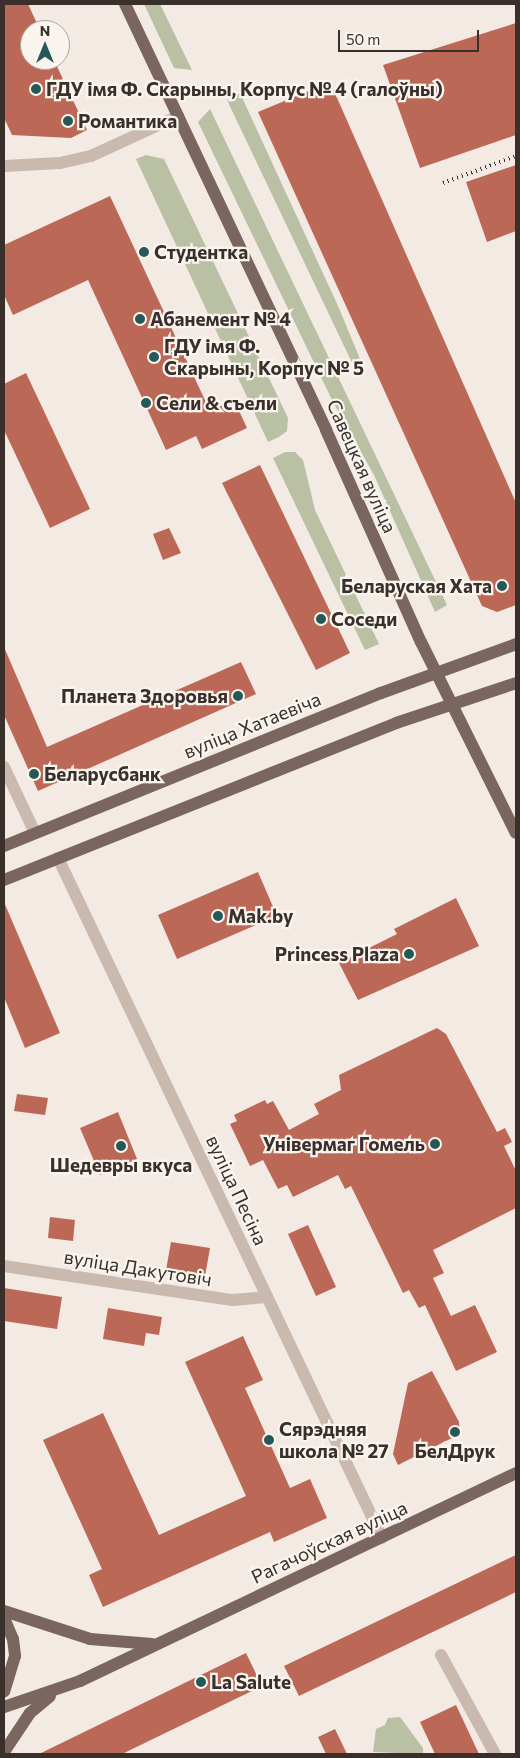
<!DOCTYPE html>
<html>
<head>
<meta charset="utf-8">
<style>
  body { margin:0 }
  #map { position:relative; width:520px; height:1758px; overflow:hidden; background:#f2eae3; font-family:Commissioner,sans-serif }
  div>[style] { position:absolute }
  .green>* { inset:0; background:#b9c0a3 }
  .building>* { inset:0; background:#bc6857 }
  .street>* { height:12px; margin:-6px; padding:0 6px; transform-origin:6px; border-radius:6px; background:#cab9af }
  .primary>* { height:12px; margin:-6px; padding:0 6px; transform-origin:6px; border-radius:6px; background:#7a665f }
  .rail>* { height:4px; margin-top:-2px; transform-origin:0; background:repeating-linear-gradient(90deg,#39302c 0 1px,transparent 0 5px) }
  .dots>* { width:14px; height:14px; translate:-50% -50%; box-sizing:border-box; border:2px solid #faf4ef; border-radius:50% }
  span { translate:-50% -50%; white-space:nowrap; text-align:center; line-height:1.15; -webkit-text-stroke:4.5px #faf4ef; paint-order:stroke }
  .poi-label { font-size:19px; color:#39302c; font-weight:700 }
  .left { translate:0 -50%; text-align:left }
  .right { translate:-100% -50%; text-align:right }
  .street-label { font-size:19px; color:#39302c }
  .frame { position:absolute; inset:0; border:5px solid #39302c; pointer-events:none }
  .north { position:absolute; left:20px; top:20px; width:50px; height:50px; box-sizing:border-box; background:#faf4ef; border:1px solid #ada6a1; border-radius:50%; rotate:0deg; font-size:14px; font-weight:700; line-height:20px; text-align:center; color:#39302c }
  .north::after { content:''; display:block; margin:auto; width:18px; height:22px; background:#255857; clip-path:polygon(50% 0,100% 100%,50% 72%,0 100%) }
  .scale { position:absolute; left:338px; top:30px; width:141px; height:22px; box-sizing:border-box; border:2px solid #39302c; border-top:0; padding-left:6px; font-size:15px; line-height:18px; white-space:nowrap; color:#39302c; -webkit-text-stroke:4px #faf4ef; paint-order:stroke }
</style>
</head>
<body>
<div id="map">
  <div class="green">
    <div style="clip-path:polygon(144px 4px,160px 4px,192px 70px,174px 68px)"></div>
    <div style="clip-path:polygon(240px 93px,338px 306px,363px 366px,355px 369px,227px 100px)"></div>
    <div style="clip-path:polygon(210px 109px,447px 605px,435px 612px,374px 475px,333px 402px,198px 122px)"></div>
    <div style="clip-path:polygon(146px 155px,164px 159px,288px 418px,287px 431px,279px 437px,268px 442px,136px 159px)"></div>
    <div style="clip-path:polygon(285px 452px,295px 452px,303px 460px,315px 510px,379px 644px,365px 650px,273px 458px)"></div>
    <div style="clip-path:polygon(400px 1717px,423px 1748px,423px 1754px,373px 1752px,376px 1729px,385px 1725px,388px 1718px)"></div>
  </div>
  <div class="building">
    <div style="clip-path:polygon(4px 4px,28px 4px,40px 30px,30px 30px,30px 60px,54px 60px,87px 130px,71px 138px,12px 135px,4px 118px)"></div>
    <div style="clip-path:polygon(516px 23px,516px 135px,420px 168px,383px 65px)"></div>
    <div style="clip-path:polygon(330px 82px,516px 503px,516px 605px,497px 612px,482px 606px,258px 112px)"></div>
    <div style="clip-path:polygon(516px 165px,516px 231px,487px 242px,466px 182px)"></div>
    <div style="clip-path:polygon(110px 196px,210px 411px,234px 400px,247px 428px,202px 449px,196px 436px,166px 450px,88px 280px,13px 315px,4px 295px,4px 245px)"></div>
    <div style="clip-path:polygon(26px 373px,90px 509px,50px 528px,4px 430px,4px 384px)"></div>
    <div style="clip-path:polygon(260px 465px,350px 653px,316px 670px,222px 483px)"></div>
    <div style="clip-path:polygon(169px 528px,181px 553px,163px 560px,153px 534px)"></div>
    <div style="clip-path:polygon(4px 647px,47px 747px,241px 662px,256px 694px,38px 791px,4px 715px)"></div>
    <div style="clip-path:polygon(258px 872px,277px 916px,177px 959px,158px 915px)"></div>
    <div style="clip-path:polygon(456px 898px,479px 946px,358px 1000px,339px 963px,397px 934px,394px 929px)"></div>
    <div style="clip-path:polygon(4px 902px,60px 1033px,25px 1048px,4px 997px)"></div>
    <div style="clip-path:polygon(437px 1028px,446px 1034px,497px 1132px,505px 1128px,512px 1142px,504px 1146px,516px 1171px,516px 1208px,433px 1250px,444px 1273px,433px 1278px,451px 1316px,475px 1305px,497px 1352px,456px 1371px,425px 1305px,419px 1308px,409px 1290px,403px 1293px,351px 1186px,345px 1189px,338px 1175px,293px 1197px,287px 1185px,278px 1189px,263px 1160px,250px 1166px,230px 1124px,237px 1121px,234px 1115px,265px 1100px,267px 1104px,273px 1101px,289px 1130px,319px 1114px,314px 1104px,341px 1090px,339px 1075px)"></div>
    <div style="clip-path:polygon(17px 1094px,48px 1098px,45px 1115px,14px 1111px)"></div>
    <div style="clip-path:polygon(118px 1112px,137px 1159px,100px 1175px,80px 1128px)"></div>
    <div style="clip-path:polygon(50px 1217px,75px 1220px,73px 1241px,48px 1238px)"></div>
    <div style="clip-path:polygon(308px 1225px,336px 1287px,316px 1296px,288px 1234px)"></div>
    <div style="clip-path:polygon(171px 1242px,210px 1248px,205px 1276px,166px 1270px)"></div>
    <div style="clip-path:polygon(4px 1288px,62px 1297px,57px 1329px,4px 1321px)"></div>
    <div style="clip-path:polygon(108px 1308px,162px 1317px,159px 1335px,146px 1333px,144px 1346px,103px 1339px)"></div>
    <div style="clip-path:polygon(243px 1336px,263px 1380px,245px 1388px,290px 1488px,310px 1479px,327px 1518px,274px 1542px,270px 1532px,103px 1607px,89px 1575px,102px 1569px,43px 1440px,103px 1413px,159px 1535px,246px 1496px,185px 1362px)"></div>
    <div style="clip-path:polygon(432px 1371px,459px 1422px,460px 1434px,398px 1465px,393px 1454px,408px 1383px)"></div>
    <div style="clip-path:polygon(516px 1555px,516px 1592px,299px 1696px,284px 1666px)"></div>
    <div style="clip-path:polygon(246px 1653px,262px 1686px,122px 1754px,39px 1754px)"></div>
    <div style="clip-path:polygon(456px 1705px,479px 1754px,435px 1754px,420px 1722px)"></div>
    <div style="clip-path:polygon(335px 1729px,347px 1754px,326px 1754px,318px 1737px)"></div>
  </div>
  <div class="street">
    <div style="left:4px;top:166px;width:56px;rotate:-3.1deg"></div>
    <div style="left:60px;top:163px;width:32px;rotate:-13deg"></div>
    <div style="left:91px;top:156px;width:96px;rotate:-24.7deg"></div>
    <div style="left:4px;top:767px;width:73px;rotate:64.8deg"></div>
    <div style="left:58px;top:858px;width:753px;rotate:64.52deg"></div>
    <div style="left:4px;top:1266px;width:231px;rotate:8.5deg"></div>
    <div style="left:232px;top:1300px;width:35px;rotate:-5deg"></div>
    <div style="left:441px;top:1655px;width:113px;rotate:61.4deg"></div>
  </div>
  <div class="primary">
    <div style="left:125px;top:4px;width:471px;rotate:64.7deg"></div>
    <div style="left:326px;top:430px;width:232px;rotate:65.9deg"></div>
    <div style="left:421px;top:642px;width:213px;rotate:63.6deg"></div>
    <div style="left:4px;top:846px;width:407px;rotate:-22.1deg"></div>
    <div style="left:381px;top:693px;width:144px;rotate:-19.9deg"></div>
    <div style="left:4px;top:880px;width:422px;rotate:-21.8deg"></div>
    <div style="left:396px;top:723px;width:126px;rotate:-18.4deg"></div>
    <div style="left:4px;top:1611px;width:90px;rotate:18deg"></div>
    <div style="left:90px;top:1639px;width:62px;rotate:4.6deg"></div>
    <div style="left:4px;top:1618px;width:23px;rotate:67deg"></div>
    <div style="left:13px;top:1639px;width:17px;rotate:83deg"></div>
    <div style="left:15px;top:1656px;width:37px;rotate:107deg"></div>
    <div style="left:4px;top:1707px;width:80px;rotate:-18.9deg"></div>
    <div style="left:80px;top:1681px;width:483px;rotate:-25.5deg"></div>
    <div style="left:4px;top:1752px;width:47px;rotate:-56.3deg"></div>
    <div style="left:30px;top:1713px;width:26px;rotate:-40deg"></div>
  </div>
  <div class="rail">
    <div style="left:443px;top:183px;width:78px;rotate:-20.3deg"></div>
  </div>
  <div class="dots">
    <div style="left:36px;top:89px;background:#255857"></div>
    <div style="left:68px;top:121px;background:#255857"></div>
    <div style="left:144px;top:252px;background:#255857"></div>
    <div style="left:140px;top:319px;background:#255857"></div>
    <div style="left:154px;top:357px;background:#255857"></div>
    <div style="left:146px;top:403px;background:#255857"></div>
    <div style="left:502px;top:586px;background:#255857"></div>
    <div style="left:321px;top:619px;background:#255857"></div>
    <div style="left:238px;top:696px;background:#255857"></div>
    <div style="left:34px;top:774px;background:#255857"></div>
    <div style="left:218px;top:916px;background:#255857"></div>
    <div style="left:409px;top:954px;background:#255857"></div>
    <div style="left:435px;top:1144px;background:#255857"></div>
    <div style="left:121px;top:1146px;background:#255857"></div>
    <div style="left:455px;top:1432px;background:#255857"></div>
    <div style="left:269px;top:1440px;background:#255857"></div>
    <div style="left:201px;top:1682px;background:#255857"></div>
  </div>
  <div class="poi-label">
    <span class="left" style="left:46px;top:89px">ГДУ імя Ф. Скарыны, Корпус № 4 (галоўны)</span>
    <span class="left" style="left:78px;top:121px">Романтика</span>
    <span class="left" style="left:154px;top:252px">Студентка</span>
    <span class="left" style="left:150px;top:319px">Абанемент № 4</span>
    <span class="left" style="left:164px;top:357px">ГДУ імя Ф.<br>Скарыны, Корпус № 5</span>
    <span class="left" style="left:156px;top:403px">Сели &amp; съели</span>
    <span class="right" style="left:492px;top:586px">Беларуская Хата</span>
    <span class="left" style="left:331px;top:619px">Соседи</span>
    <span class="right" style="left:228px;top:696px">Планета Здоровья</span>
    <span class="left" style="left:44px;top:774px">Беларусбанк</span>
    <span class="left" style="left:228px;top:916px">Mak.by</span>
    <span class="right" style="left:399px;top:954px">Princess Plaza</span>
    <span class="right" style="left:425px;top:1144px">Універмаг Гомель</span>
    <span style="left:121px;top:1165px">Шедевры вкуса</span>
    <span class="left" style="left:279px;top:1440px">Сярэдняя<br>школа № 27</span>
    <span style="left:455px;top:1451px">БелДрук</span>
    <span class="left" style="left:211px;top:1682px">La Salute</span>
  </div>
  <div class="street-label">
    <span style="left:362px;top:466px;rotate:66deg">Савецкая вуліца</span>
    <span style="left:252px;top:725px;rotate:-22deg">вуліца Хатаевіча</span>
    <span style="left:237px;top:1190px;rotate:65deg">вуліца Песіна</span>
    <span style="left:138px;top:1268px;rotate:9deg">вуліца Дакутовіч</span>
    <span style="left:329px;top:1542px;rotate:-25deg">Рагачоўская вуліца</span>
  </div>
  <div class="frame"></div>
  <div class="north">N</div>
  <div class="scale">50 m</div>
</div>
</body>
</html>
